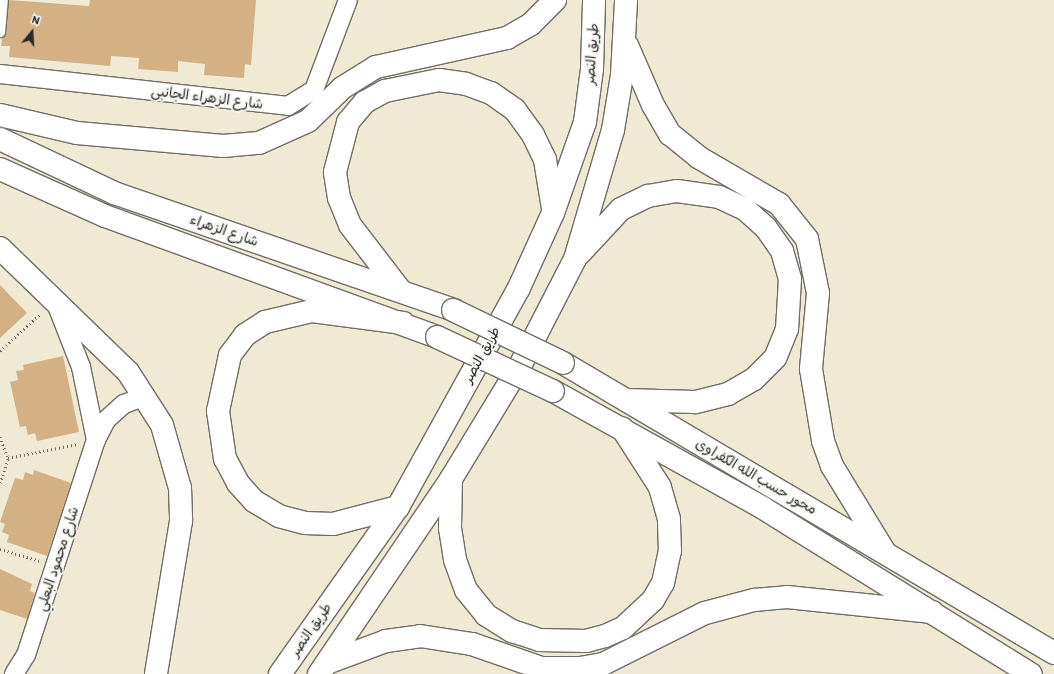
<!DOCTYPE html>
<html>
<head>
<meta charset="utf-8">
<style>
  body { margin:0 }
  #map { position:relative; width:1054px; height:674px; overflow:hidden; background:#f0ead5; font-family:Itim,"Playpen Sans Arabic",sans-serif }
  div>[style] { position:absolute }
  .building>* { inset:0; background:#d3b185 }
  .path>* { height:2.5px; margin-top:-1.25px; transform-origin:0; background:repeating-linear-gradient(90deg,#706e66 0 1px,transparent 0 4px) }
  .roads { filter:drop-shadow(1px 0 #706e66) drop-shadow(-1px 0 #706e66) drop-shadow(0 1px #706e66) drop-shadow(0 -1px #706e66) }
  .service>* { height:9px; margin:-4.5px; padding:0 4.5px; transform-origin:4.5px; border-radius:4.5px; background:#fff }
  .minor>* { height:18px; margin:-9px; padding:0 9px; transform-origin:9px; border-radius:9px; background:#fff }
  .secondary>* { height:22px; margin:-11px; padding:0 11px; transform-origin:11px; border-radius:11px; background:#fff }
  .primary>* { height:22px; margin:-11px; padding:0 11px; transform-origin:11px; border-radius:11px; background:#fff }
  .trunk>* { height:22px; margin:-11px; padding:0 11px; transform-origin:11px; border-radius:11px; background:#fff }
  .bridges { filter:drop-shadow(1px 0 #706e66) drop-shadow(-1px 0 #706e66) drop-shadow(0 1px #706e66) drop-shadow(0 -1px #706e66) }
  .primary-bridge>* { height:22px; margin:-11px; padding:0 11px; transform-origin:11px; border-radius:11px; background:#fff }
  span { translate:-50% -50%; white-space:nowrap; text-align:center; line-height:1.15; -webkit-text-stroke:4px #f6f6f2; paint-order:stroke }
  .street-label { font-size:14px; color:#2b2b2b }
  .north { position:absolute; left:12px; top:12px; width:40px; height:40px; -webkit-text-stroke:3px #f6f6f2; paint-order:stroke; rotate:18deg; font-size:11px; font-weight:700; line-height:16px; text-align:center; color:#2b2b2b }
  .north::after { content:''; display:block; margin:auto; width:14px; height:18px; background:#2b2b2b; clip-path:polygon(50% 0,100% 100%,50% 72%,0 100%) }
</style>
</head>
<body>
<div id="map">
  <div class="building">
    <div style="clip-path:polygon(9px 0,89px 6px,90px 0,256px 0,251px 65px,245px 64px,244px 78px,204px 75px,205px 64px,178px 61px,178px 72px,138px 69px,139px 58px,111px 56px,110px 66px,9px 57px,10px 46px,1px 46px)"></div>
    <div style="clip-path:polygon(0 285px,27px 313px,0 338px)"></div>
    <div style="clip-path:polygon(63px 356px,79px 432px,37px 441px,35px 433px,28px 435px,26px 426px,20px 427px,10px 382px,18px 380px,16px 371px,24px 370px,23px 365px)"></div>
    <div style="clip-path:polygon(34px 470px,71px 483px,47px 556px,7px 542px,9px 535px,2px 532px,5px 524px,0 522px,15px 478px,23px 480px,25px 472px,33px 475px)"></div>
    <div style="clip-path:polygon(0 569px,32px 584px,30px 591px,35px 593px,27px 619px,0 610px)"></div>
  </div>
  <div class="path">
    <div style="left:0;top:351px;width:54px;rotate:-42.8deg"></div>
    <div style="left:0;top:437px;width:22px;rotate:69deg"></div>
    <div style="left:0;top:483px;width:26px;rotate:-72deg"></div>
    <div style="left:8px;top:458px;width:71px;rotate:-11.3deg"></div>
    <div style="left:0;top:549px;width:42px;rotate:16.7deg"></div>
  </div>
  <div class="roads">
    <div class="service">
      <div style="left:0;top:32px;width:32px;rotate:-85deg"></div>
    </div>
    <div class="minor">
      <div style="left:0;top:74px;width:290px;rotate:6.3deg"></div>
      <div style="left:288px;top:106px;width:31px;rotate:-32deg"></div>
      <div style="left:314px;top:90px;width:96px;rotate:-69.3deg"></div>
      <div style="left:57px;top:306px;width:66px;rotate:68.5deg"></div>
      <div style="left:81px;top:367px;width:75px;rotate:78.4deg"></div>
      <div style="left:14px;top:674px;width:22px;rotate:-58deg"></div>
      <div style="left:26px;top:655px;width:226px;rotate:-72deg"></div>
      <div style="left:96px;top:440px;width:22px;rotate:-63deg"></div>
      <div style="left:106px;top:420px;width:24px;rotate:-42deg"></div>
      <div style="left:124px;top:404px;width:23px;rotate:-20deg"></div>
    </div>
    <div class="secondary">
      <div style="left:0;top:139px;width:126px;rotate:25.3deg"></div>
      <div style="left:114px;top:193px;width:359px;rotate:19deg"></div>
      <div style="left:0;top:169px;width:115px;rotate:24.1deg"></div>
      <div style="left:105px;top:216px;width:353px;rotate:20deg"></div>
    </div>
    <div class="primary">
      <div style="left:563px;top:363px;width:570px;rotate:30.57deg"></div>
      <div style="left:553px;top:391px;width:240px;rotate:29.1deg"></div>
      <div style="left:763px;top:508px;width:315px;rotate:31.8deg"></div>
    </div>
    <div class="trunk">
      <div style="left:627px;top:45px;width:65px;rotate:66.6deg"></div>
      <div style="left:653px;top:105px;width:34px;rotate:60deg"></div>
      <div style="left:670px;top:134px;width:36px;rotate:39deg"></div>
      <div style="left:698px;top:157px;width:94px;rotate:30.1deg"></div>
      <div style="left:779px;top:204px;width:45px;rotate:51.3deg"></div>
      <div style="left:807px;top:239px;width:55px;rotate:78.5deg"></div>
      <div style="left:818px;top:293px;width:76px;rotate:95.3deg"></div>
      <div style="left:811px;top:369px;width:73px;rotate:80.5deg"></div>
      <div style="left:823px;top:441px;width:27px;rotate:70deg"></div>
      <div style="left:832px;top:466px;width:100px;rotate:58.5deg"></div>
      <div style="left:0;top:115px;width:79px;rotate:13.2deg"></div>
      <div style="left:77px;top:133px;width:147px;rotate:5.1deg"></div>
      <div style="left:223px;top:146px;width:36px;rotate:-5deg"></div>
      <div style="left:259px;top:143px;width:54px;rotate:-24.2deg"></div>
      <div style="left:308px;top:121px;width:47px;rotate:-44.1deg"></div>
      <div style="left:342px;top:88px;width:40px;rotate:-32deg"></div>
      <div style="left:376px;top:67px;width:134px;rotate:-12.5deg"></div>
      <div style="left:507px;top:38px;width:28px;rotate:-30deg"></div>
      <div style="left:531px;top:24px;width:34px;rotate:-45deg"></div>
      <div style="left:0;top:248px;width:178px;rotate:44.1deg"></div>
      <div style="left:128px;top:372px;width:63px;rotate:57.3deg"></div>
      <div style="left:162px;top:425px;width:66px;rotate:74.1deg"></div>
      <div style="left:180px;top:488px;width:33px;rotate:88deg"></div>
      <div style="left:181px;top:521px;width:155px;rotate:99.3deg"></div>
      <div style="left:580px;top:253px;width:60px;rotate:-47deg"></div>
      <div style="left:621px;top:209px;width:30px;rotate:-26deg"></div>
      <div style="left:648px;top:196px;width:29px;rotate:-10deg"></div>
      <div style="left:677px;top:191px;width:42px;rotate:8.1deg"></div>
      <div style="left:719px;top:197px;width:29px;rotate:25deg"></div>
      <div style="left:745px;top:209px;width:28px;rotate:42deg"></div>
      <div style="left:766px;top:228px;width:28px;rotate:55deg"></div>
      <div style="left:782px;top:251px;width:29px;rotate:74deg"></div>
      <div style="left:790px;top:279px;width:50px;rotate:93.4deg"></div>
      <div style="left:787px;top:329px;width:31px;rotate:112deg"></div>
      <div style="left:775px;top:358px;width:30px;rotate:135deg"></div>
      <div style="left:754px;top:379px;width:30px;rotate:150deg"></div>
      <div style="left:728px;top:394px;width:34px;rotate:166deg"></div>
      <div style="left:695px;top:402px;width:69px;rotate:-178.3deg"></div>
      <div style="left:400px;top:290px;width:82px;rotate:-127.6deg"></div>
      <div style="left:350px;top:225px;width:29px;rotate:-112deg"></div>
      <div style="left:339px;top:198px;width:26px;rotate:-99deg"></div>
      <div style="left:335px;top:172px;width:52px;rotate:-75.4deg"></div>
      <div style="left:348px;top:122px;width:26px;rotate:-50deg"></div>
      <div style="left:365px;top:102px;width:23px;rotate:-29deg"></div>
      <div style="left:385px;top:91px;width:55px;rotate:-11.5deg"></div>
      <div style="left:439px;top:80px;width:27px;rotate:8deg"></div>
      <div style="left:466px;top:84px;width:27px;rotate:20deg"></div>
      <div style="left:491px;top:93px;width:29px;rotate:35deg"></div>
      <div style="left:515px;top:110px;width:31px;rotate:54deg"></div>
      <div style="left:533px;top:135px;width:28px;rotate:64deg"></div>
      <div style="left:545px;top:160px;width:50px;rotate:80.7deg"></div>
      <div style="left:451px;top:479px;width:49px;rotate:91.2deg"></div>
      <div style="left:450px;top:528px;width:32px;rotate:81deg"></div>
      <div style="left:455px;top:560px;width:32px;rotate:70deg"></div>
      <div style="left:466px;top:590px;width:32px;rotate:51deg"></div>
      <div style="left:486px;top:615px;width:31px;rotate:32deg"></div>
      <div style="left:512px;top:631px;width:28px;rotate:18deg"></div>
      <div style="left:539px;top:640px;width:47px;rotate:1.2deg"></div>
      <div style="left:586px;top:641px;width:20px;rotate:-15deg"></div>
      <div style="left:605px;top:636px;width:20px;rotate:-24deg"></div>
      <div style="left:623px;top:628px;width:41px;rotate:-43deg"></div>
      <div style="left:653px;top:600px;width:20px;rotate:-60deg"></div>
      <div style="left:663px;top:583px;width:33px;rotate:-78deg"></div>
      <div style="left:670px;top:551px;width:32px;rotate:-92deg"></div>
      <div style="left:669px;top:519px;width:33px;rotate:-106deg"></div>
      <div style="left:660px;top:487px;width:70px;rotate:-122.8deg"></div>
      <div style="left:398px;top:507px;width:67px;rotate:165.3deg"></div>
      <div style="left:333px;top:524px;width:28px;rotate:-178deg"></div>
      <div style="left:305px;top:523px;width:27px;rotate:-165deg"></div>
      <div style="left:279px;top:516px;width:29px;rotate:-149deg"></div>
      <div style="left:254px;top:501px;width:24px;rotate:-132deg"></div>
      <div style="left:238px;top:483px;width:27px;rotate:-118deg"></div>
      <div style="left:225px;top:459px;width:49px;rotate:-98.3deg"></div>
      <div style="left:218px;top:411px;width:57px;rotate:-77.9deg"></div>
      <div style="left:230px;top:355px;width:25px;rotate:-53deg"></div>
      <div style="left:245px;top:335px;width:24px;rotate:-33deg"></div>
      <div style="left:265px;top:322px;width:48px;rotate:-13.2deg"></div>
      <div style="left:312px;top:311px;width:92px;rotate:7.5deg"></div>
      <div style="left:327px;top:663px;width:63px;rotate:-20.4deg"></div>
      <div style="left:386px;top:641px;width:34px;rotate:-8deg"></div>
      <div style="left:420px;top:636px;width:53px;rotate:8.7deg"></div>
      <div style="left:472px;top:644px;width:73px;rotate:19.2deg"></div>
      <div style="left:541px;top:668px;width:39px"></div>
      <div style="left:580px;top:668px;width:23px;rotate:-10deg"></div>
      <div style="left:603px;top:664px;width:114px;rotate:-26.6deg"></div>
      <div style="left:705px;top:613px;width:51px;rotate:-14.9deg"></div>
      <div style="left:754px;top:600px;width:33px;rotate:-5deg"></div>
      <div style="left:787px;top:597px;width:146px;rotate:5.9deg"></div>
      <div style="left:280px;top:674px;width:204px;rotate:-54.8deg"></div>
      <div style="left:398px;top:507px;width:248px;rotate:-61.1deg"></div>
      <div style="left:518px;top:290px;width:85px;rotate:-65.6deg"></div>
      <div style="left:553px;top:213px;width:96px;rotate:-70.6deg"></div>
      <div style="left:585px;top:122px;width:53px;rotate:-82.5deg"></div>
      <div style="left:592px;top:69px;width:69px;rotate:-88.3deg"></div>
      <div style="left:319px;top:674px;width:235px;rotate:-55.9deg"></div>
      <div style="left:451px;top:479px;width:135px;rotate:-58.7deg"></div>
      <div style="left:521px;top:364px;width:118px;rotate:-62.8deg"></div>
      <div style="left:575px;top:259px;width:134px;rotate:-73.6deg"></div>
      <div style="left:613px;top:130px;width:56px;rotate:-80.7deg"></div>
      <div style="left:622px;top:75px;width:75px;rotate:-86.9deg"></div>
    </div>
  </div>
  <div class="bridges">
    <div class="primary-bridge">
      <div style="left:453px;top:310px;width:122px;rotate:25.7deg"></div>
      <div style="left:437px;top:337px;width:128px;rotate:25deg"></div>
    </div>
  </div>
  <div class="street-label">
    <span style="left:592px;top:54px;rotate:-86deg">طريق النصر</span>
    <span style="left:207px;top:98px;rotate:7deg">شارع الزهراء الجانبى</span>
    <span style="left:224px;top:231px;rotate:19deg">شارع الزهراء</span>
    <span style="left:482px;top:355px;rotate:-61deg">طريق النصر</span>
    <span style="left:756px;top:477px;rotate:30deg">محور حسب الله الكفراوى</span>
    <span style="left:58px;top:559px;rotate:-72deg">شارع محمود البعلي</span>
    <span style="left:311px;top:630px;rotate:-55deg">طريق النصر</span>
  </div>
  <div class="north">N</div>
</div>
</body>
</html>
